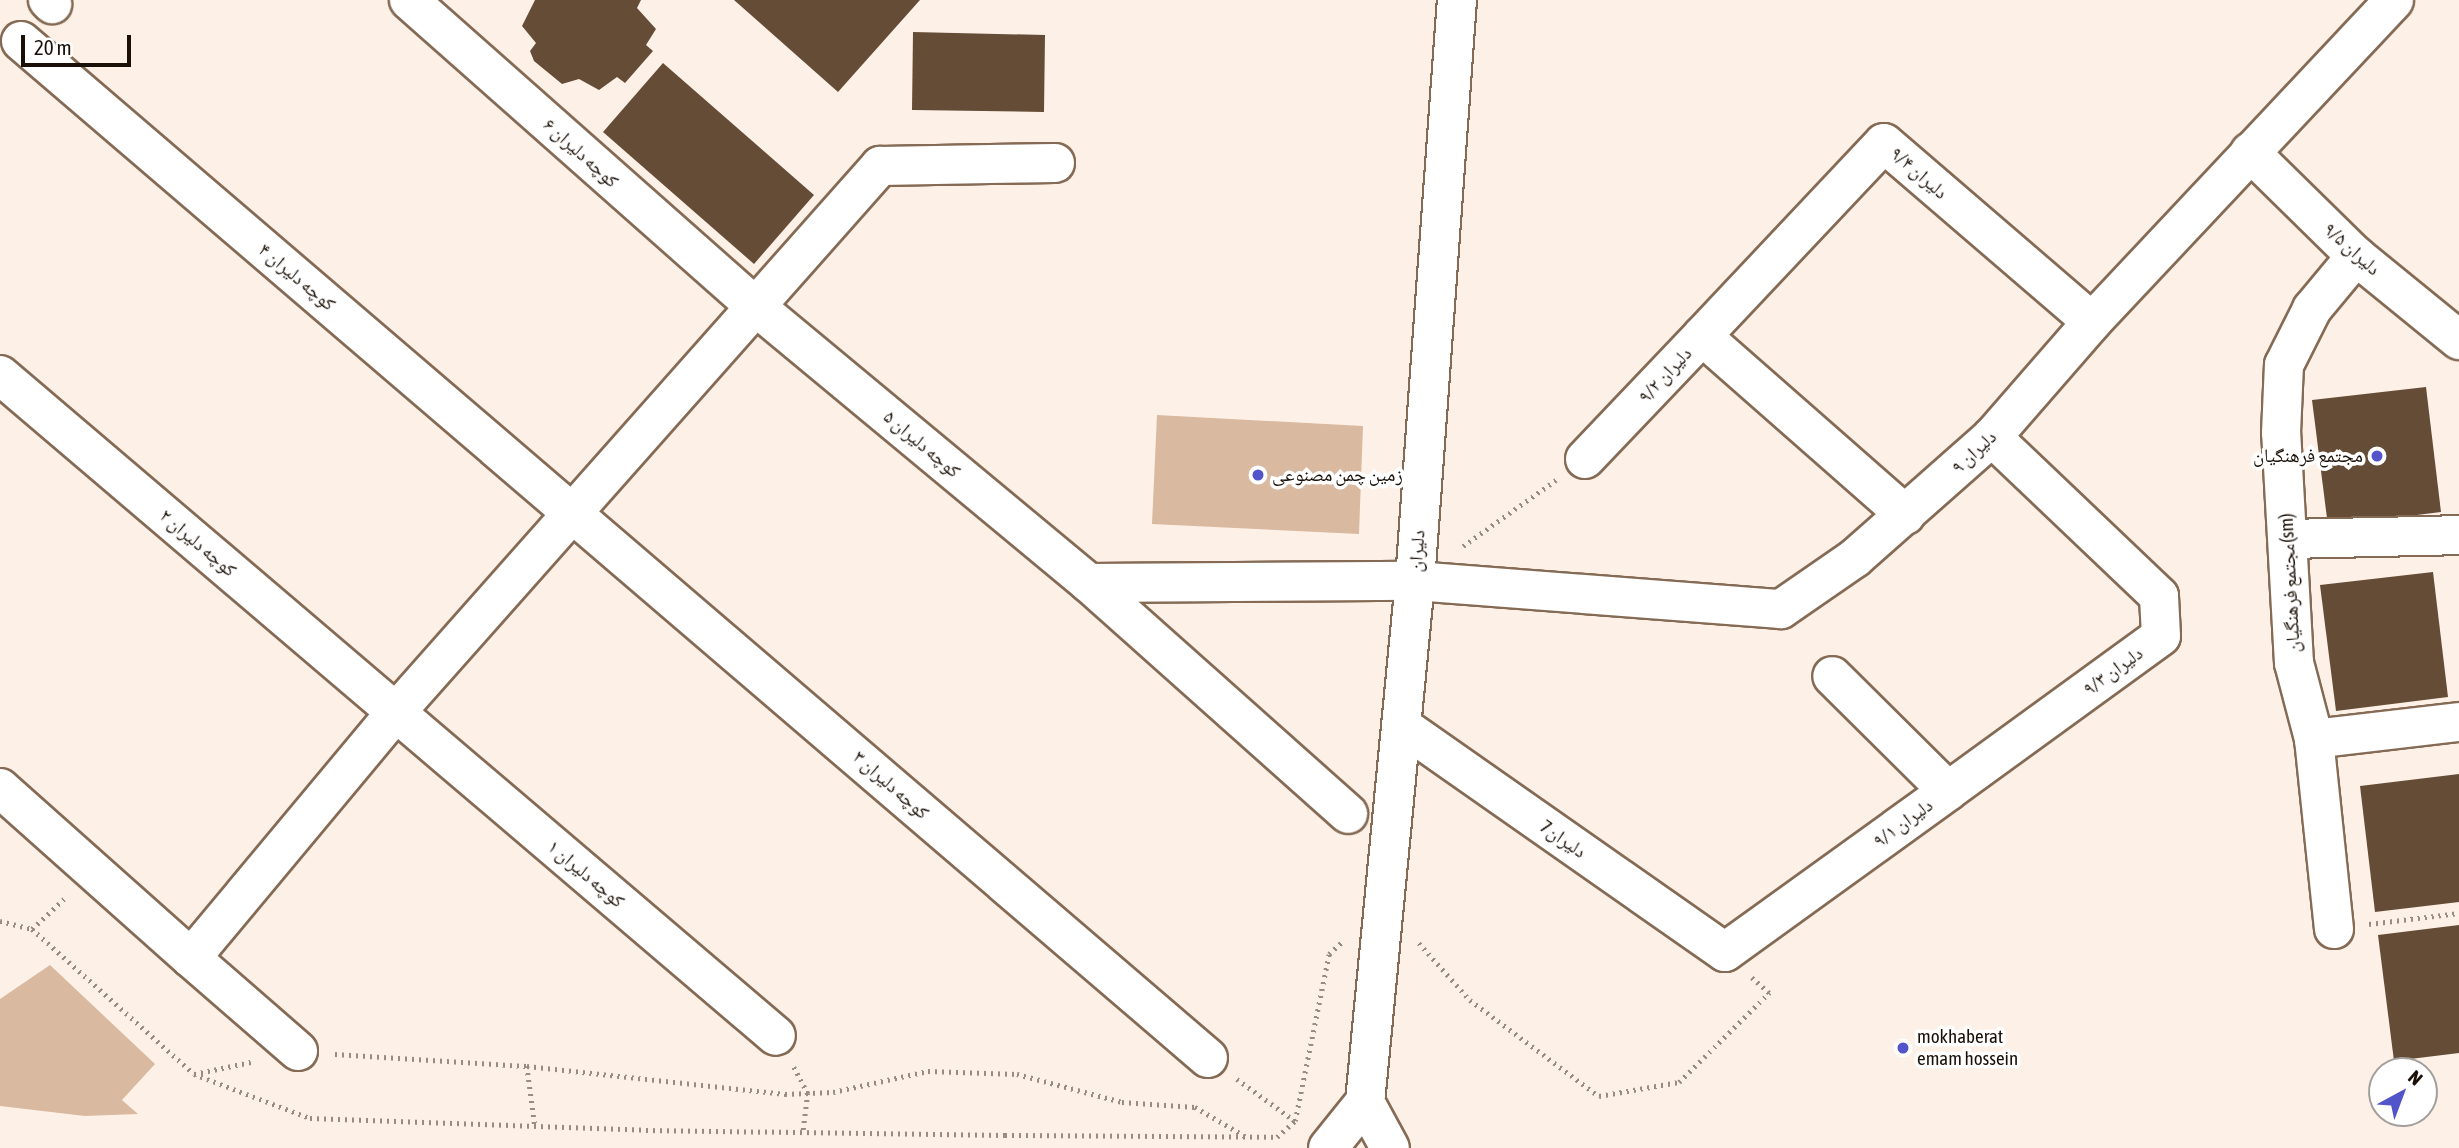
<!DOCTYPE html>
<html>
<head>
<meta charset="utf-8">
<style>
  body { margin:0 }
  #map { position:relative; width:2459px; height:1148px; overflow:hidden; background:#fdf1e7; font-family:"Asap Condensed","Noto Naskh Arabic",sans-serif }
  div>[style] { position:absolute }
  .green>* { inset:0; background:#d9b9a0 }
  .building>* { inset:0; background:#654c36 }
  .path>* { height:4.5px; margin-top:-2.25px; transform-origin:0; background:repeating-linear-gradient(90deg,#978c82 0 2px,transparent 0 7px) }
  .roads { filter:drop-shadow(2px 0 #856b55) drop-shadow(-2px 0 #856b55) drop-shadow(0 2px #856b55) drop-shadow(0 -2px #856b55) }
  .minor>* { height:38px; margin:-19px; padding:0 19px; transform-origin:19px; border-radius:19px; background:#fff }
  .dots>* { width:19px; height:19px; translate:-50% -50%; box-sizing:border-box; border:4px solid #fff; border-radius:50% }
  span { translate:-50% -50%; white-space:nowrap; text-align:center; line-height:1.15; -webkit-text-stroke:7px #fff; paint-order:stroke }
  .street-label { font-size:19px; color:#1a1007 }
  .poi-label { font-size:19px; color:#1a1007 }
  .right { translate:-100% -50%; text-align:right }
  .left { translate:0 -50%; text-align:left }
  .north { position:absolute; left:2368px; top:1057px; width:70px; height:70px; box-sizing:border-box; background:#fff; border:2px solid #a39f9c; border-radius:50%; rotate:41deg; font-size:19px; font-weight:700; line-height:28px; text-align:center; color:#1a1007 }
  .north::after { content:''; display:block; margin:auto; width:24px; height:32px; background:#5353ca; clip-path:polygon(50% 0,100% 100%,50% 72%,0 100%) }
  .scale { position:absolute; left:21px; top:35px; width:110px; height:32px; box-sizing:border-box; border:4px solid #1a1007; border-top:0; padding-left:9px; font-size:21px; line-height:24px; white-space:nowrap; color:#1a1007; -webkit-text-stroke:5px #fff; paint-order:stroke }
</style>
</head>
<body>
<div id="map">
  <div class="green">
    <div style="clip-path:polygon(1157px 415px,1363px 426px,1359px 534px,1152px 524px)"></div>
    <div style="clip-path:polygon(50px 965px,155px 1064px,122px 1100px,138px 1114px,85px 1116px,0 1106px,0 999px)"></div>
  </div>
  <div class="building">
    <div style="clip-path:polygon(535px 0,641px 0,637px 8px,656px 29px,646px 45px,653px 51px,625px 83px,617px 77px,599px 90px,579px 79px,562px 84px,534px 61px,530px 51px,536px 43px,522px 26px)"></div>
    <div style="clip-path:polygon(734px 0,920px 0,838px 92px)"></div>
    <div style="clip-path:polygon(913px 32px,1045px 35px,1044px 112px,912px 110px)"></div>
    <div style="clip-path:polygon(663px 63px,814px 195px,754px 264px,603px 132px)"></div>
    <div style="clip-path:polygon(2426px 387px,2441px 512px,2328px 526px,2312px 400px)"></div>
    <div style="clip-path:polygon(2433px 572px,2448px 697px,2336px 711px,2320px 585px)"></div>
    <div style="clip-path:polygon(2459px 774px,2459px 902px,2375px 912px,2360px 786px)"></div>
    <div style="clip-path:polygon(2459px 925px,2459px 1053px,2394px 1061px,2378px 935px)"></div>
  </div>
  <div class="path">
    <div style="left:1463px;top:546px;width:114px;rotate:-35.4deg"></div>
    <div style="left:0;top:921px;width:33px;rotate:14deg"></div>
    <div style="left:32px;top:929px;width:47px;rotate:-43.3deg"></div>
    <div style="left:2369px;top:924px;width:91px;rotate:-7deg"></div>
    <div style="left:32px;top:929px;width:217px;rotate:41.8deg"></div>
    <div style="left:194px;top:1074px;width:124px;rotate:20.8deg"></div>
    <div style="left:310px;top:1118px;width:336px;rotate:2deg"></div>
    <div style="left:646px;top:1130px;width:359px;rotate:0.8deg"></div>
    <div style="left:1005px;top:1135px;width:272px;rotate:0.4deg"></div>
    <div style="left:1277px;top:1137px;width:24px;rotate:-42deg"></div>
    <div style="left:1295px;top:1121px;width:170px;rotate:-78.5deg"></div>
    <div style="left:1329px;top:954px;width:18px;rotate:-43deg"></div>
    <div style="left:1419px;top:943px;width:76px;rotate:48.2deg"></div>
    <div style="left:1470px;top:1000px;width:161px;rotate:36.7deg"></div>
    <div style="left:1599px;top:1096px;width:81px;rotate:-9.9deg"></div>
    <div style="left:1679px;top:1082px;width:127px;rotate:-44.7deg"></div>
    <div style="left:1769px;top:993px;width:23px;rotate:-139deg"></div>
    <div style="left:335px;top:1054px;width:192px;rotate:3.6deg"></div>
    <div style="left:527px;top:1066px;width:260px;rotate:6.2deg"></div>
    <div style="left:785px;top:1094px;width:48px;rotate:-2.4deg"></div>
    <div style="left:833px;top:1092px;width:97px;rotate:-12.5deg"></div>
    <div style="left:928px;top:1071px;width:89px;rotate:1.9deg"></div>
    <div style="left:1017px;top:1074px;width:109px;rotate:14.9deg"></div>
    <div style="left:1122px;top:1102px;width:73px;rotate:3.9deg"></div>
    <div style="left:1195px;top:1107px;width:58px;rotate:30.1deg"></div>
    <div style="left:527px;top:1066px;width:61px;rotate:82.4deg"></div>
    <div style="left:794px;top:1067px;width:30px;rotate:62deg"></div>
    <div style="left:808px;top:1093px;width:39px;rotate:97deg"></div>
    <div style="left:194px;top:1074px;width:58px;rotate:-11.9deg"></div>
    <div style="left:1237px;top:1079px;width:72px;rotate:35.9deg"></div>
  </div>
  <div class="roads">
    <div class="minor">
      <div style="left:48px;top:0;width:6px;rotate:45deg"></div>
      <div style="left:409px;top:0;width:460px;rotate:41.5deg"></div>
      <div style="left:754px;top:305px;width:435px;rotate:39.7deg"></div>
      <div style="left:1089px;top:583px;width:347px;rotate:41.7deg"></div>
      <div style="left:21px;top:41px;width:1563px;rotate:40.59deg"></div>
      <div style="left:2250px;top:152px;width:148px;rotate:44.5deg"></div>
      <div style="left:2356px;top:256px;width:133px;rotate:39.2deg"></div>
      <div style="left:1702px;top:336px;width:265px;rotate:-46.7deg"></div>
      <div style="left:1884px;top:143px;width:274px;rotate:40.7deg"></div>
      <div style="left:0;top:375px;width:1019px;rotate:40.42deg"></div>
      <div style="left:1585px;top:459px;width:170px;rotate:-46.4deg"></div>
      <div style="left:1702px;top:336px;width:271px;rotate:41.3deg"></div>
      <div style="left:2288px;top:539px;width:171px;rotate:-1.3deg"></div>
      <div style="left:1089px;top:583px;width:326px;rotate:-0.4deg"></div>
      <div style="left:1415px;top:581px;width:367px;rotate:4.4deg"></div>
      <div style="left:1781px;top:609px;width:90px;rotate:-34.6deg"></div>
      <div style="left:1855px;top:558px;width:183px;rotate:-41.5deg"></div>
      <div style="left:1992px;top:437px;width:152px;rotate:-49deg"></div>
      <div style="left:2092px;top:322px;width:441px;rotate:-46.8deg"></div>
      <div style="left:1402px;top:726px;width:394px;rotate:35deg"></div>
      <div style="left:1725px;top:952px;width:275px;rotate:-35.8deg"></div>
      <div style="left:1948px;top:791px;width:163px;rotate:-135.2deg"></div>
      <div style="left:2314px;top:739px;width:146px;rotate:-6.7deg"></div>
      <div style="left:0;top:788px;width:256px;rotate:41.7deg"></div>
      <div style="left:1948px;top:791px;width:263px;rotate:-36deg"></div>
      <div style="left:2161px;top:636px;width:40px;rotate:-92.9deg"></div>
      <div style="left:2159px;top:596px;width:231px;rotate:-136.4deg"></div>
      <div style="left:2334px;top:929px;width:191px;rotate:-96deg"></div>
      <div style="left:2314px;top:739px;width:79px;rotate:-104.7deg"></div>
      <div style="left:2294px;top:663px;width:230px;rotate:-93.2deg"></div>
      <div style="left:2281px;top:433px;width:68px;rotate:-87.5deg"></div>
      <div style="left:2284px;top:365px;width:63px;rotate:-63.4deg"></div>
      <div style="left:2312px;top:309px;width:69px;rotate:-50.3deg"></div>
      <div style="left:298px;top:1051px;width:142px;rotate:-139deg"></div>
      <div style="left:191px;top:958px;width:320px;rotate:-50.2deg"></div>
      <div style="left:396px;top:712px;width:730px;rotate:-48.44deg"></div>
      <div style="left:880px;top:166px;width:175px;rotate:-1deg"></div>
      <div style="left:1365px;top:1102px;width:52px;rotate:61.5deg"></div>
      <div style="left:1328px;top:1148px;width:59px;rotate:-51.2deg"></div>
      <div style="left:1365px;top:1102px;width:523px;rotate:-84.52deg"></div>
      <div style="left:1415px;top:581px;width:583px;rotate:-85.87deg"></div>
    </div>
  </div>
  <div class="dots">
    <div style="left:2377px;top:456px;background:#5353ca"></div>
    <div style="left:1258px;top:475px;background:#5353ca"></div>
    <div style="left:1903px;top:1048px;background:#5353ca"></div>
  </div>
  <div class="street-label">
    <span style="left:581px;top:153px;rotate:42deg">کوچه دلیران ۶</span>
    <span style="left:1919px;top:173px;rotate:41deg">دلیران ۹/۴</span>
    <span style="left:2352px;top:249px;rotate:42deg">دلیران ۹/۵</span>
    <span style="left:297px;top:277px;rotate:40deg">کوچه دلیران ۴</span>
    <span style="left:1665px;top:375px;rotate:-47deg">دلیران ۹/۲</span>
    <span style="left:922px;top:444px;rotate:40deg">کوچه دلیران ۵</span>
    <span style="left:1974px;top:452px;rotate:-43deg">دلیران ۹</span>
    <span style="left:198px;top:543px;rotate:40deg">کوچه دلیران ۲</span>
    <span style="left:1417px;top:551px;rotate:-86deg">دلیران</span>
    <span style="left:2290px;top:583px;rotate:-93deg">مجتمع فرهنگیان(sm)</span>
    <span style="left:2113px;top:671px;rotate:-36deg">دلیران ۹/۳</span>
    <span style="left:891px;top:785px;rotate:41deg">کوچه دلیران ۳</span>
    <span style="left:1903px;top:823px;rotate:-36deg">دلیران ۹/۱</span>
    <span style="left:1563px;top:839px;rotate:35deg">دلیران7</span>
    <span style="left:586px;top:874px;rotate:40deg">کوچه دلیران ۱</span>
  </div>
  <div class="poi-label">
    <span class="right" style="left:2363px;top:456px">مجتمع فرهنگیان</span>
    <span class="left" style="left:1272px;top:475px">زمین چمن مصنوعی</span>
    <span class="left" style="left:1917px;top:1048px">mokhaberat<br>emam hossein</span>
  </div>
  <div class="north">N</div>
  <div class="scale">20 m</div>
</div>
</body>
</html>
